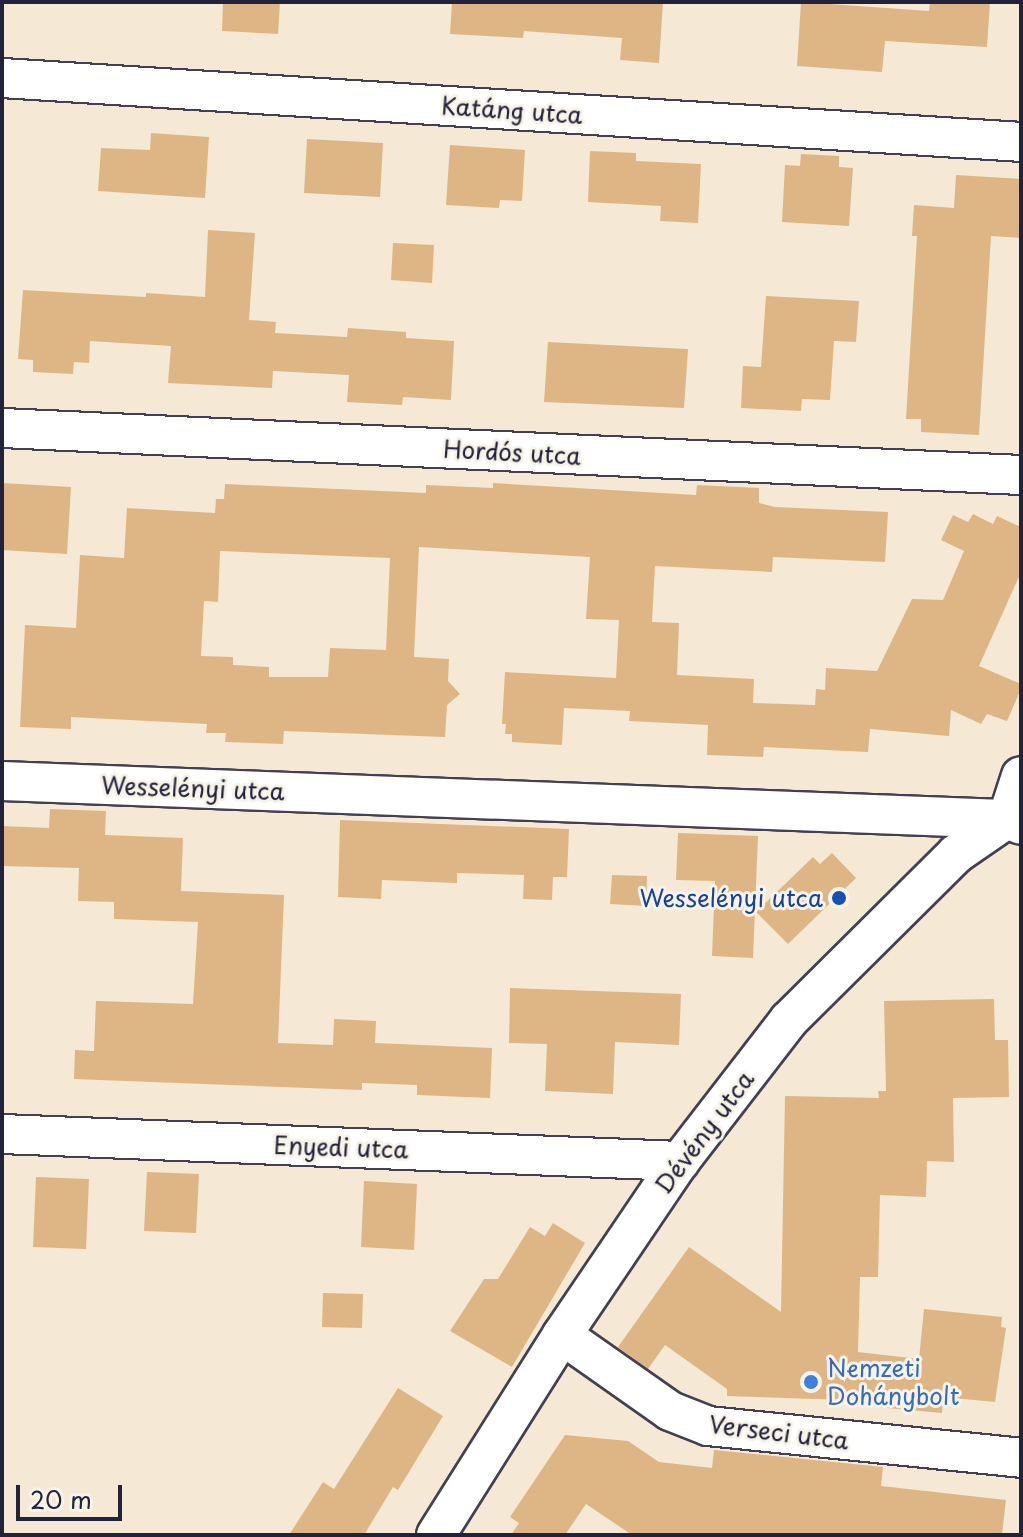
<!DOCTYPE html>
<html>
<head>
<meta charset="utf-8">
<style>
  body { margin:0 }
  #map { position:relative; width:1023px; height:1537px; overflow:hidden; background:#f5e8d4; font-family:"Playpen Sans",sans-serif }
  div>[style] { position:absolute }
  .building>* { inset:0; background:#deb686 }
  .roads { filter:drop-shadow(2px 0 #424052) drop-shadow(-2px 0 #424052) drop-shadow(0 2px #424052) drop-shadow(0 -2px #424052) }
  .minor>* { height:38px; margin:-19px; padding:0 19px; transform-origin:19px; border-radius:19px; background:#fff }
  .dots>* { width:22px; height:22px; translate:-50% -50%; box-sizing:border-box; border:4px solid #f7f3e8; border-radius:50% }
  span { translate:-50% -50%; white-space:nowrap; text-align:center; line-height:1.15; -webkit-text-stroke:6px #f7f3e8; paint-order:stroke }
  .street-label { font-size:24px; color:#22223b }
  .transit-label { font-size:24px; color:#164399 }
  .right { translate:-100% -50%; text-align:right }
  .shop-label { font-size:24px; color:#366cbe }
  .left { translate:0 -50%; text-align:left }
  .frame { position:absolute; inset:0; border:4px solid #22223b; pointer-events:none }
  .scale { position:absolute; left:16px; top:1485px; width:106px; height:36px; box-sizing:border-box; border:4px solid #22223b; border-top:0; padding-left:10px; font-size:24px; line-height:28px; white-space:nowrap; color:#22223b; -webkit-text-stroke:6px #f7f3e8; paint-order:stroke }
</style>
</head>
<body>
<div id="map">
  <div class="building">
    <div style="clip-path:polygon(223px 2px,280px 2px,278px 34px,222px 31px)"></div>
    <div style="clip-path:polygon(452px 2px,663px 2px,659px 63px,620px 60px,622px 38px,524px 31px,523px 38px,450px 34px)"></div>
    <div style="clip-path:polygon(801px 2px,929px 11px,930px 2px,990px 2px,987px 47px,885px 41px,882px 72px,797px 66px)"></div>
    <div style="clip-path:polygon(151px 133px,209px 137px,205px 198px,98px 191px,101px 148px,150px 150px)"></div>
    <div style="clip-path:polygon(307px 139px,383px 143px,380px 197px,304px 193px)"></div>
    <div style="clip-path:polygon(450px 145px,525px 150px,522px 201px,500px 200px,499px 208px,446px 205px)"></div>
    <div style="clip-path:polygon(590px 151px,636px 153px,636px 161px,701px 164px,698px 223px,660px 221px,661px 206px,588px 202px)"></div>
    <div style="clip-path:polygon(801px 154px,839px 156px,839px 167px,853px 168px,849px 226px,782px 222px,785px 165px,800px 166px)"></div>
    <div style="clip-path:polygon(956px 175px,1021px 179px,1021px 238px,991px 236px,979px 435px,921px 432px,921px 419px,906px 419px,917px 236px,912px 236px,914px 205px,954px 208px)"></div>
    <div style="clip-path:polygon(208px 230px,255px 233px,249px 320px,276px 322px,275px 333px,347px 337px,348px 328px,406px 332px,406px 338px,454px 341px,451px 400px,403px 397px,402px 405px,347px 402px,349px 375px,273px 371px,272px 388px,168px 383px,171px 346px,90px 341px,89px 363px,74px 362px,73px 374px,33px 372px,33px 360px,18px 359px,23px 290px,146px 297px,146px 293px,205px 297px)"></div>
    <div style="clip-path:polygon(393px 243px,434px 245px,432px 283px,391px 280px)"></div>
    <div style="clip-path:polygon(766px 296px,859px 301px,856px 342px,834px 341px,830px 400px,802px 399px,801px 411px,741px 408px,743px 366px,761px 367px)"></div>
    <div style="clip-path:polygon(548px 342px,688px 349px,684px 408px,544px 402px)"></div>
    <div style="clip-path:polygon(2px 483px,71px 487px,67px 554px,2px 550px)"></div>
    <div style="clip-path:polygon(evenodd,493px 483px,696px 495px,697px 485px,759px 488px,759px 503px,775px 507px,888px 512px,885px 562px,773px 557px,772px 572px,655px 566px,652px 622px,679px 623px,677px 675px,754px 679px,753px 703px,815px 705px,816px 689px,825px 690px,826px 668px,877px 671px,912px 599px,943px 600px,964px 551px,941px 540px,953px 515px,968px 522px,973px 514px,993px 524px,997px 516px,1021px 527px,1021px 572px,979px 666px,1021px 684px,1021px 689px,1007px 721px,987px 714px,981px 724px,951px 710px,949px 736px,870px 729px,868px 752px,764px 747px,763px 757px,707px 755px,708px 725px,629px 721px,630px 711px,564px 708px,562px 745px,512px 742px,512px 734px,505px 734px,506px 724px,502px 724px,505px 672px,616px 678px,619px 620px,586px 619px,590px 557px,419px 547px,414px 657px,449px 659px,448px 681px,460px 694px,447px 705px,445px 737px,284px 731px,283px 744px,225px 742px,226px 733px,206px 733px,207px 724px,71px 717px,71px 729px,20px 727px,25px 625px,76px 628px,80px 555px,124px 558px,127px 508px,215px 513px,216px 499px,224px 499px,225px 484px,426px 493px,426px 485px,493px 488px,493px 483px,220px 551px,390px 558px,386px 650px,330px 648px,328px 677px,269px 677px,269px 667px,233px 665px,233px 657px,201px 656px,204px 601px,218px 602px,220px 551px)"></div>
    <div style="clip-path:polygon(50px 809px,106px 811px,105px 835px,183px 838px,181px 891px,284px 895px,278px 1043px,333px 1045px,334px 1019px,376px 1021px,375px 1043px,492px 1048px,490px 1098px,417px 1095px,417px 1085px,362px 1083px,362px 1090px,74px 1079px,75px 1050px,94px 1051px,96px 1001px,193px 1004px,198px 922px,114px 919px,114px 902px,78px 901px,79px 868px,2px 866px,2px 826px,49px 828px)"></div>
    <div style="clip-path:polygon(340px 820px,569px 829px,567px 877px,553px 877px,552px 900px,523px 899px,524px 875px,457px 873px,457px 883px,382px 880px,381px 899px,338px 897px)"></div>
    <div style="clip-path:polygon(678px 833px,758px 836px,753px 958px,712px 956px,715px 881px,676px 880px)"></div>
    <div style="clip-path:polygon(832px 853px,856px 878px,788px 944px,756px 912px,813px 857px,820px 864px)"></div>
    <div style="clip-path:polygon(612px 875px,647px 876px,646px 906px,610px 904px)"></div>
    <div style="clip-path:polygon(510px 988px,681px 994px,679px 1045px,615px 1042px,613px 1094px,545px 1091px,547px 1044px,509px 1043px)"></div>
    <div style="clip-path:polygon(994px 999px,995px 1040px,1008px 1040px,1009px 1097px,953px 1098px,954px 1162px,927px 1161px,926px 1197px,880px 1195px,878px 1277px,860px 1277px,858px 1352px,919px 1359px,924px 1309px,1002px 1317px,1001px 1327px,1006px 1328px,995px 1402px,943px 1397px,942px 1413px,876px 1407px,877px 1401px,727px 1396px,727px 1389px,665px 1345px,648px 1369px,618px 1347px,689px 1247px,781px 1312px,785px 1096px,879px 1098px,878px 1091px,886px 1091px,884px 1001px)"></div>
    <div style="clip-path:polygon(147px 1172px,199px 1174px,196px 1233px,144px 1231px)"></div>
    <div style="clip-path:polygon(36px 1177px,89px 1179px,86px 1249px,33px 1247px)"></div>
    <div style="clip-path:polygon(364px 1181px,417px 1184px,414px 1250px,361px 1247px)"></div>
    <div style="clip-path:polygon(553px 1223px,585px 1243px,512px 1367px,450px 1331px,484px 1279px,498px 1279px,530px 1227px,545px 1236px)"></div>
    <div style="clip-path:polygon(323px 1293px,363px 1294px,362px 1328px,322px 1327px)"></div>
    <div style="clip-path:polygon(398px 1388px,443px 1416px,398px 1490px,393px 1487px,364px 1535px,289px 1535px,323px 1482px,334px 1489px)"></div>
    <div style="clip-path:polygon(565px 1435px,628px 1441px,659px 1462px,712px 1468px,714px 1450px,883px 1467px,881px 1486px,1006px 1500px,1002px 1535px,632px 1535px,586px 1504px,565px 1535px,511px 1535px,519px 1523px,510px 1517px)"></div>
  </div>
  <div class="roads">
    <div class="minor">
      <div style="left:2px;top:78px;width:1021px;rotate:3.59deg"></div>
      <div style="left:2px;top:428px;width:1020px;rotate:2.64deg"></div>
      <div style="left:2px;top:781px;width:1006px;rotate:2.17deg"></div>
      <div style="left:1007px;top:819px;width:15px;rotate:23deg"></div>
      <div style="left:2px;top:1134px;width:679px;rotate:2.28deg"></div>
      <div style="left:562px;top:1335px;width:132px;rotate:35.1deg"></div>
      <div style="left:670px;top:1411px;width:41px;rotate:21.5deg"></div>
      <div style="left:708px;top:1426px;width:315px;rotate:5.8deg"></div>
      <div style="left:436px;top:1535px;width:236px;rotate:-57.8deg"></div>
      <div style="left:562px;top:1335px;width:210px;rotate:-55.9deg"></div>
      <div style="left:680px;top:1161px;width:178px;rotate:-52.3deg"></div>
      <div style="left:789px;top:1020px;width:235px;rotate:-44.8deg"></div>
      <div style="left:956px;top:854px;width:62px;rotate:-34.5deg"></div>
      <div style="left:1007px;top:819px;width:45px;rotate:-72deg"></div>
    </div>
  </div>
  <div class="dots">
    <div style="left:839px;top:898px;background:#1a4fb4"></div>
    <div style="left:811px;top:1382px;background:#3f7fe0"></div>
  </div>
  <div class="street-label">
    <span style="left:512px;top:110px;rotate:4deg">Katáng utca</span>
    <span style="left:512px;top:452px;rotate:3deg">Hordós utca</span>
    <span style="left:193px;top:788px;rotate:2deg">Wesselényi utca</span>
    <span style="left:704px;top:1132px;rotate:-53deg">Dévény utca</span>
    <span style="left:341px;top:1147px;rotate:2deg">Enyedi utca</span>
    <span style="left:779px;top:1432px;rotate:7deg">Verseci utca</span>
  </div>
  <div class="transit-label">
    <span class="right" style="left:823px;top:898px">Wesselényi utca</span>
  </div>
  <div class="shop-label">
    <span class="left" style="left:827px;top:1382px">Nemzeti<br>Dohánybolt</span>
  </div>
  <div class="frame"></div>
  <div class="scale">20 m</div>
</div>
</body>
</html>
